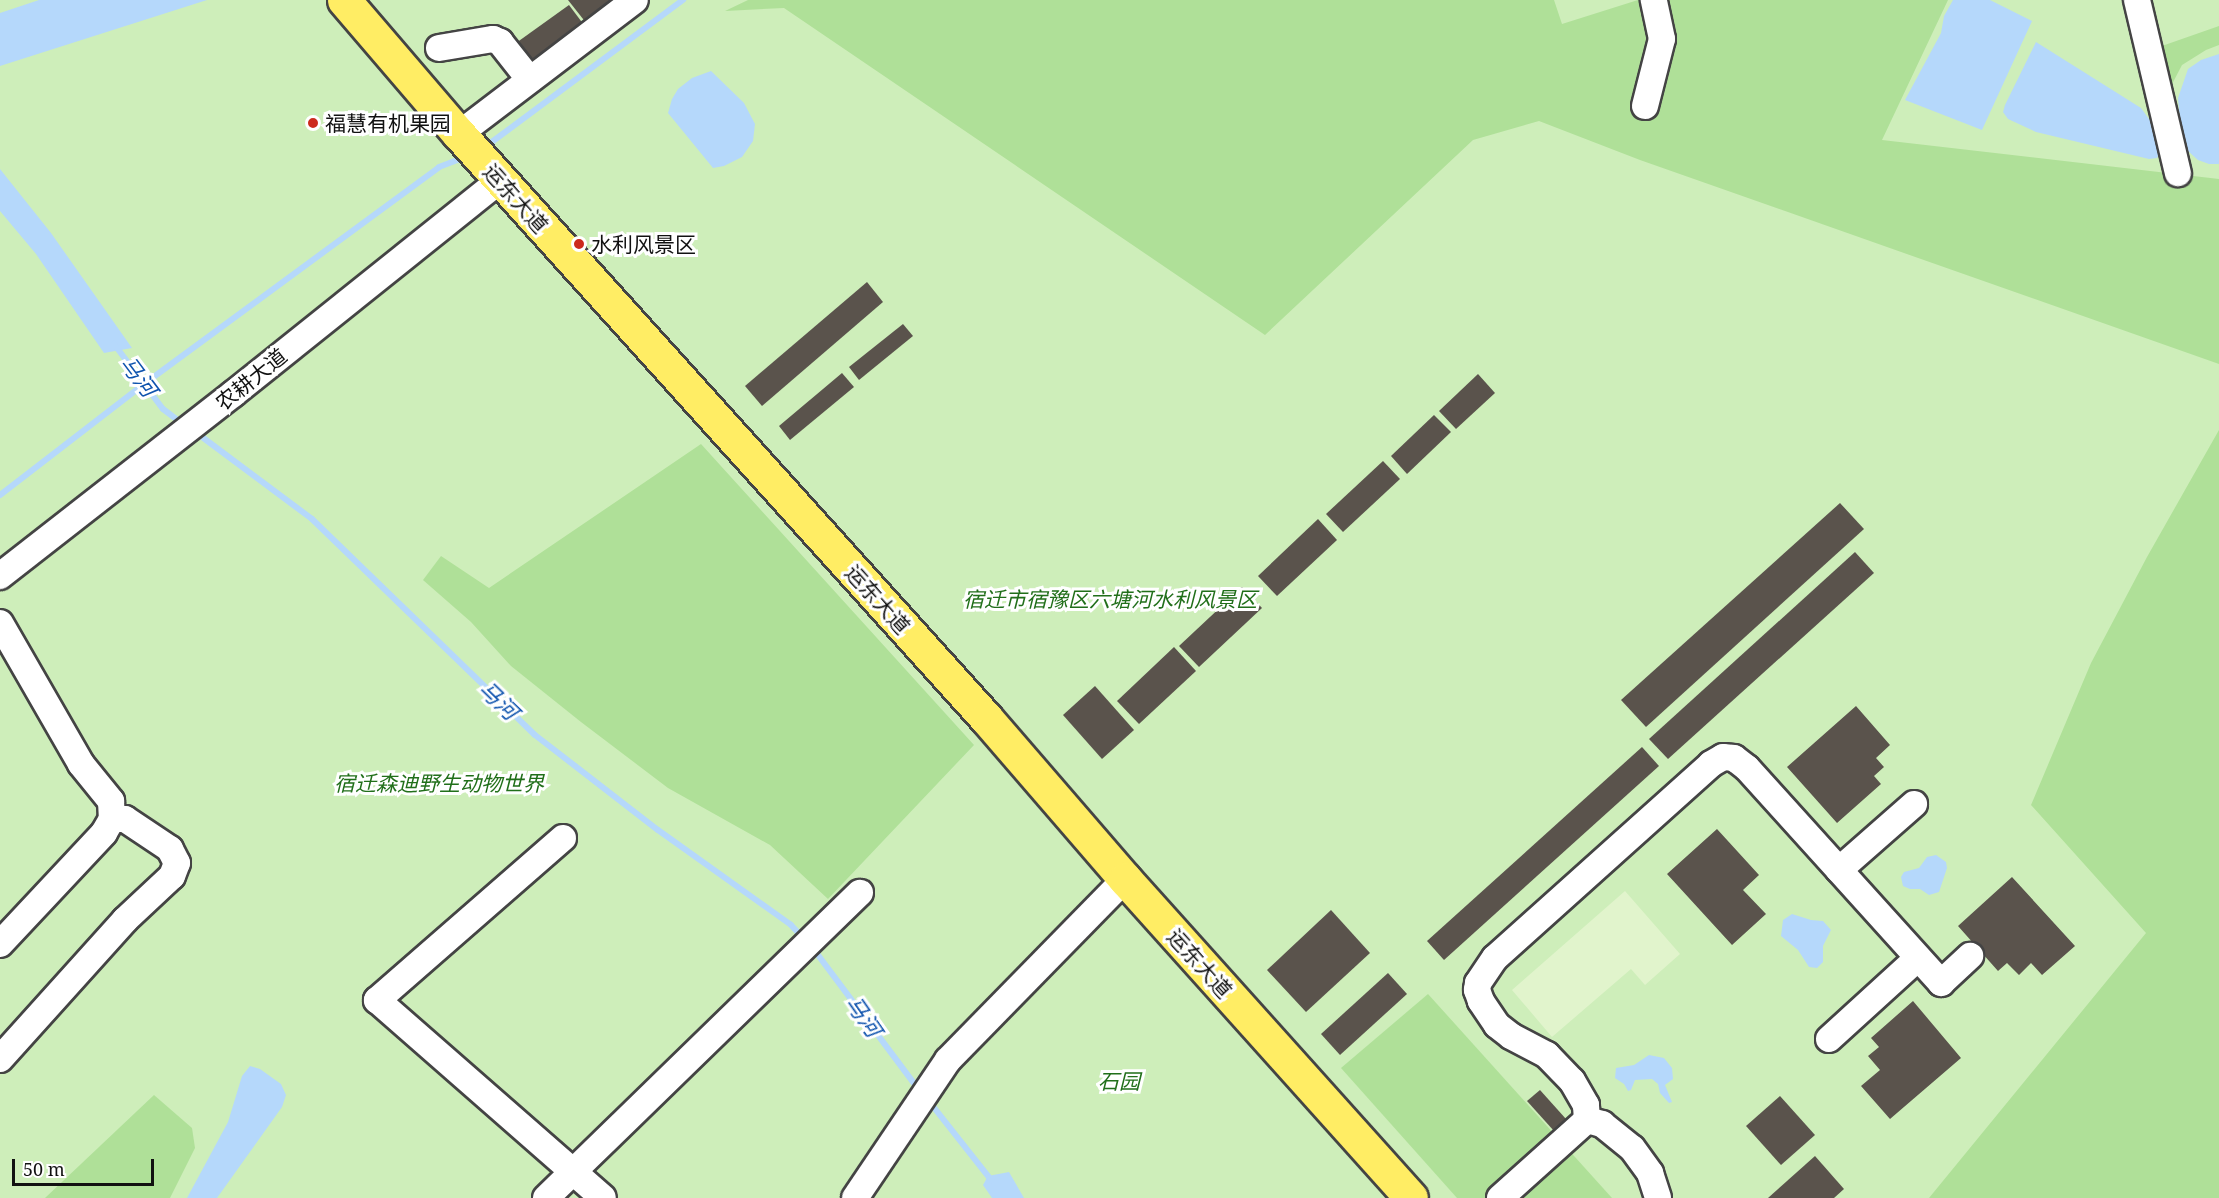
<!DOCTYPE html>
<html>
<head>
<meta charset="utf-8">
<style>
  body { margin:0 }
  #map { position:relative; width:2219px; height:1198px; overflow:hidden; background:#fffef4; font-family:"Noto Serif","Noto Sans SC",serif }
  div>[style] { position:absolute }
  .green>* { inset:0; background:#ceeeba }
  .forest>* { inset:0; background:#afe098 }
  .pitch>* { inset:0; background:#e1f4cc }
  .water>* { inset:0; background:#b5d8fb }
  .stream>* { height:6px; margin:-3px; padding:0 3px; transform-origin:3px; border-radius:3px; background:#b5d8fb }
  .building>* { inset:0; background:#5a534c }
  .roads { filter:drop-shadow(2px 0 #444) drop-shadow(-2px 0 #444) drop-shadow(0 2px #444) drop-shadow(0 -2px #444) }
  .minor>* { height:26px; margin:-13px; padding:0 13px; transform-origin:13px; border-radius:13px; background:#fff }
  .major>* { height:33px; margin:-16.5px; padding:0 16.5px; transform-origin:16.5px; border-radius:16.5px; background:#ffed64 }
  .dots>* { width:16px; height:16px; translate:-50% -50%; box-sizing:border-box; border:3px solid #fff; border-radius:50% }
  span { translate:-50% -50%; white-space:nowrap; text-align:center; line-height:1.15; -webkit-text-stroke:6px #fff; paint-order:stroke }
  .poi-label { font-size:21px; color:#111 }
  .left { translate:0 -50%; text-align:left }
  .street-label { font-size:21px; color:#111 }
  .park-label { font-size:21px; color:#216f1a; font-style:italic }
  .water-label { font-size:22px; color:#0f54ae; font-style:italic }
  .scale { position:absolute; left:12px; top:1159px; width:142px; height:27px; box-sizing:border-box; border:3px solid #111; border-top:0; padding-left:8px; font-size:18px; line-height:21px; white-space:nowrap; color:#111; -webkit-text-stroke:4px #fff; paint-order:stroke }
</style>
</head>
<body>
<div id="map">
  <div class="green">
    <div style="clip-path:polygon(0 0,2219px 0,2219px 1198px,0 1198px)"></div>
  </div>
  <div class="forest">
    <div style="clip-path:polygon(748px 0,1554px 0,1562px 24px,1638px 0,1948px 0,1882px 140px,2219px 179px,2219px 364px,1640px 160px,1539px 121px,1473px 140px,1265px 335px,784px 8px,725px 11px)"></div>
    <div style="clip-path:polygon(2219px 26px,2219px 45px,2206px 50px,2182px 65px,2170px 88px,2159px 47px)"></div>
    <div style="clip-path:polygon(2219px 430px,2219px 1198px,1929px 1198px,2146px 933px,2031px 805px,2091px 663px,2147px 557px)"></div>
    <div style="clip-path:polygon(701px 444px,974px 745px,828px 899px,770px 845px,668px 788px,581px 722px,511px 666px,471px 622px,423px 580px,441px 556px,489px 588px)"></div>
    <div style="clip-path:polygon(1428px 994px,1612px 1198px,1457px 1198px,1341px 1068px)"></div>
    <div style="clip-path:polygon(154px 1095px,192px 1128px,195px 1148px,170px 1198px,45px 1198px)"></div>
  </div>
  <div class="pitch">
    <div style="clip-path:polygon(1625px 891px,1680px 954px,1645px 985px,1631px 969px,1552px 1037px,1512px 990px)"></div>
  </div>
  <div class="water">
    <div style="clip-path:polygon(39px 0,207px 0,0 66px,0 13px)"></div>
    <div style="clip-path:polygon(1953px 0,1990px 0,2032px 21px,1982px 130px,1905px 100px,1941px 33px,1944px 16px)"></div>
    <div style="clip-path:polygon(2036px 42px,2141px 108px,2154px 126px,2161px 150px,2157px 158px,2149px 159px,2036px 132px,2008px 119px,2003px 112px,2005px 105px)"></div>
    <div style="clip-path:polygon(2219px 54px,2219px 164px,2209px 164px,2198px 160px,2188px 151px,2181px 133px,2178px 98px,2188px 69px,2201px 60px)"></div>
    <div style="clip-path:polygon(711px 71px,744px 103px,755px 124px,753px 141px,742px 157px,724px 166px,713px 168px,668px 113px,672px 99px,678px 89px,692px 78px)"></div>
    <div style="clip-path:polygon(0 169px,51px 233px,132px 348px,104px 353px,36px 254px,0 211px)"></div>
    <div style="clip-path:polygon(1936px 855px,1946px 862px,1947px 868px,1939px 892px,1929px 895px,1920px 889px,1910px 889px,1903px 886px,1901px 877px,1904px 872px,1919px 868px,1927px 857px)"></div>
    <div style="clip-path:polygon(1792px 914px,1811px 920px,1823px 921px,1831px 930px,1823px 946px,1823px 962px,1817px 968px,1809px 967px,1798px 950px,1781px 936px,1783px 920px)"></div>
    <div style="clip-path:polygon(1649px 1055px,1664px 1058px,1672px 1068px,1673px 1079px,1665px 1085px,1672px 1102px,1669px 1103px,1660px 1093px,1658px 1084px,1652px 1079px,1635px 1080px,1631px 1090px,1628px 1091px,1624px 1084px,1615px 1078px,1616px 1068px,1634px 1065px)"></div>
    <div style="clip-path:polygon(250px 1066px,260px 1069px,281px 1084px,286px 1095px,282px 1107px,217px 1198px,187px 1198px,228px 1122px,242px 1076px)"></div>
    <div style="clip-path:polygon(1009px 1172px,1024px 1198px,992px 1198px,983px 1185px,988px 1176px)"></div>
  </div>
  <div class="stream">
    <div style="left:489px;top:144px;width:242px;rotate:-36.6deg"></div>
    <div style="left:114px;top:344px;width:81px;rotate:53deg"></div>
    <div style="left:163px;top:409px;width:25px;rotate:37deg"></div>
    <div style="left:194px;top:431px;width:147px;rotate:36.7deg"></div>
    <div style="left:312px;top:519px;width:310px;rotate:44.1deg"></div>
    <div style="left:535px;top:735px;width:155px;rotate:37.7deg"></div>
    <div style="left:658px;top:830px;width:163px;rotate:35.5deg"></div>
    <div style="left:791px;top:925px;width:21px;rotate:47deg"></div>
    <div style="left:0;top:495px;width:182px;rotate:-37.6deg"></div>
    <div style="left:144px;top:384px;width:366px;rotate:-36.3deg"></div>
    <div style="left:439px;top:167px;width:28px;rotate:-21deg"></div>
    <div style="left:812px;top:947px;width:179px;rotate:53.2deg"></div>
    <div style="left:928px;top:1100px;width:103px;rotate:51.7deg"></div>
  </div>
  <div class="building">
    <div style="clip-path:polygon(568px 0,620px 0,587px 24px)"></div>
    <div style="clip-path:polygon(569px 5px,584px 25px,531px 64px,516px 43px)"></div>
    <div style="clip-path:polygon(867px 282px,883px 302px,762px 406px,745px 386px)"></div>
    <div style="clip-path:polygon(903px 324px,913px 336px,859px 380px,849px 367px)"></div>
    <div style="clip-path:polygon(842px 373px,854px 387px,790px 440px,779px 426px)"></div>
    <div style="clip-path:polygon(1478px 374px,1495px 393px,1456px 429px,1439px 411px)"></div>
    <div style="clip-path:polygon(1434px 415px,1451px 432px,1407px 474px,1391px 456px)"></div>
    <div style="clip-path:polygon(1383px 461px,1400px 479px,1343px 532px,1326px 514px)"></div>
    <div style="clip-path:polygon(1840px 503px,1864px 529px,1646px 727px,1621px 700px)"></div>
    <div style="clip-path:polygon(1318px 519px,1337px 540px,1277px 596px,1258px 576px)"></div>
    <div style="clip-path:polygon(1855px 552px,1874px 573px,1668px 759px,1649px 739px)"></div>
    <div style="clip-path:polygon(1242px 587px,1262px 608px,1199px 667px,1179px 646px)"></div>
    <div style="clip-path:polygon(1174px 647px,1196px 671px,1139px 724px,1117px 701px)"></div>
    <div style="clip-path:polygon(1095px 686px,1134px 730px,1102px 759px,1063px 715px)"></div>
    <div style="clip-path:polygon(1856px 706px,1890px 745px,1876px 758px,1884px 767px,1874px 776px,1881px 784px,1837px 823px,1787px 767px)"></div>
    <div style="clip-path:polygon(1642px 747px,1659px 766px,1444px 960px,1427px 941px)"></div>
    <div style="clip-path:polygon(1717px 829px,1759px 875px,1743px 890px,1766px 914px,1732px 945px,1667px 874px)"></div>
    <div style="clip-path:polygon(2012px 877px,2075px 946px,2042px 975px,2031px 963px,2019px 975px,2007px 963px,1998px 971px,1958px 926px)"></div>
    <div style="clip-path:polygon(1331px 910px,1370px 953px,1306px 1012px,1267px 970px)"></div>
    <div style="clip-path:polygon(1388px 973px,1407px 994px,1340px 1055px,1321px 1034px)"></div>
    <div style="clip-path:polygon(1913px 1001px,1961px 1058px,1890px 1119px,1861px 1086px,1880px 1070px,1868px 1056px,1879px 1047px,1871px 1038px)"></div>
    <div style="clip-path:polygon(1540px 1090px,1566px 1119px,1554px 1131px,1527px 1101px)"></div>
    <div style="clip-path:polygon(1780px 1096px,1815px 1135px,1781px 1165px,1746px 1126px)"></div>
    <div style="clip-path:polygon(1815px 1156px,1844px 1189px,1834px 1198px,1768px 1198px)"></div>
  </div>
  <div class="roads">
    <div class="minor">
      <div style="left:2137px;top:0;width:178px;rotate:76.7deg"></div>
      <div style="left:439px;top:48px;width:55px;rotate:-9.5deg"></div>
      <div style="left:493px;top:39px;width:8px;rotate:23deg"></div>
      <div style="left:500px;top:42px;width:48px;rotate:51.7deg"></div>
      <div style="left:1645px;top:106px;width:69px;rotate:-75.8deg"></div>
      <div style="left:1662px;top:39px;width:40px;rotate:-102deg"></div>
      <div style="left:459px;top:134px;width:221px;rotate:-37.3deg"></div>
      <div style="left:0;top:576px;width:296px;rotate:-38deg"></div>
      <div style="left:233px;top:394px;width:342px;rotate:-38.7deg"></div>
      <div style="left:0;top:623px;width:163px;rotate:60.1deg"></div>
      <div style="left:81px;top:764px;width:48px;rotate:51deg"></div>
      <div style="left:111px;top:801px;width:18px;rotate:87deg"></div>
      <div style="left:112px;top:819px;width:16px;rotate:120deg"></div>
      <div style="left:104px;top:833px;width:152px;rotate:133.1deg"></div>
      <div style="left:563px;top:838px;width:247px;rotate:138.9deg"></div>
      <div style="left:377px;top:1000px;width:300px;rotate:41.2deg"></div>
      <div style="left:1839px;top:870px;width:100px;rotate:-41.3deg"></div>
      <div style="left:1829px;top:1039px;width:120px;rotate:-42.3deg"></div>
      <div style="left:0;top:1059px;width:187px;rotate:-48deg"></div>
      <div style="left:125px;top:920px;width:64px;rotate:-43.1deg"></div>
      <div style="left:172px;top:876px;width:14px;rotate:-69deg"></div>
      <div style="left:177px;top:863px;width:16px;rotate:-117deg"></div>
      <div style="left:170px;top:849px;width:54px;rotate:-146.3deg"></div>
      <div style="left:125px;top:819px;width:13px;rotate:180deg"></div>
      <div style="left:1587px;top:1120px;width:15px;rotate:-94deg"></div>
      <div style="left:1586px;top:1105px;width:28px;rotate:-120deg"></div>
      <div style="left:1572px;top:1081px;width:36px;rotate:-134deg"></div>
      <div style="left:1547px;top:1055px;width:41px;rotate:-152.2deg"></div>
      <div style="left:1511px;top:1036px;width:18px;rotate:-142deg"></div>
      <div style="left:1497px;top:1025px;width:29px;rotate:-124deg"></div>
      <div style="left:1481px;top:1001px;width:12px;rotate:-110deg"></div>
      <div style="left:1477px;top:990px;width:7px;rotate:-82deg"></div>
      <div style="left:1478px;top:983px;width:30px;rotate:-56deg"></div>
      <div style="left:1495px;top:958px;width:290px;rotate:-41.9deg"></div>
      <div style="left:1711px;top:764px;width:14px;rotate:-30deg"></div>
      <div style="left:1723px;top:757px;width:11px;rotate:5deg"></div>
      <div style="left:1734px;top:758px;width:16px;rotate:38deg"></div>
      <div style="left:1747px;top:768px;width:290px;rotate:47.9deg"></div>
      <div style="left:1941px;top:983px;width:40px;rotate:-43deg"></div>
      <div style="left:546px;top:1198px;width:438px;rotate:-44.2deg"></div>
      <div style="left:855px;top:1198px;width:166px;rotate:-56deg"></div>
      <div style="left:948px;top:1060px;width:253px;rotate:-45.6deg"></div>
      <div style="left:1500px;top:1198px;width:117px;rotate:-41.9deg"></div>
      <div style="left:1587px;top:1120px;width:16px;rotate:15deg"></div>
      <div style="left:1602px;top:1124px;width:38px;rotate:39deg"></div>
      <div style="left:1632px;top:1148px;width:31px;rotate:54deg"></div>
      <div style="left:1650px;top:1173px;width:26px;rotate:72deg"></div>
    </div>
    <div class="major">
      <div style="left:344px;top:0;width:177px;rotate:49.4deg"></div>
      <div style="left:459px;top:134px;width:787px;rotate:47.94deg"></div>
      <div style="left:986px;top:718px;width:213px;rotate:49.2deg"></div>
      <div style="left:1125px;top:879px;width:428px;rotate:48.1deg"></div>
    </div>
  </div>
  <div class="dots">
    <div style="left:313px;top:123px;background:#cc2a1d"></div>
    <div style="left:579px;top:244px;background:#cc2a1d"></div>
  </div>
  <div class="poi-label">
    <span class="left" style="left:325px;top:123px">福慧有机果园</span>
    <span class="left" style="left:591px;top:244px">水利风景区</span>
  </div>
  <div class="street-label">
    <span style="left:516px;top:198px;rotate:48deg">运东大道</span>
    <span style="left:251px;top:379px;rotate:-39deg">农耕大道</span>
    <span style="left:878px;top:599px;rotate:48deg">运东大道</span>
    <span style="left:1200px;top:963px;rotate:48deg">运东大道</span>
  </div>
  <div class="park-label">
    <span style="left:1110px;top:599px">宿迁市宿豫区六塘河水利风景区</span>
    <span style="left:439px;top:783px">宿迁森迪野生动物世界</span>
    <span style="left:1119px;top:1081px">石园</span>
  </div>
  <div class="water-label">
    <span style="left:139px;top:376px;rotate:53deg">马河</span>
    <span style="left:499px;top:700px;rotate:44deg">马河</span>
    <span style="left:864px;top:1016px;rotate:55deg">马河</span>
  </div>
  <div class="scale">50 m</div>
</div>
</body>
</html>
